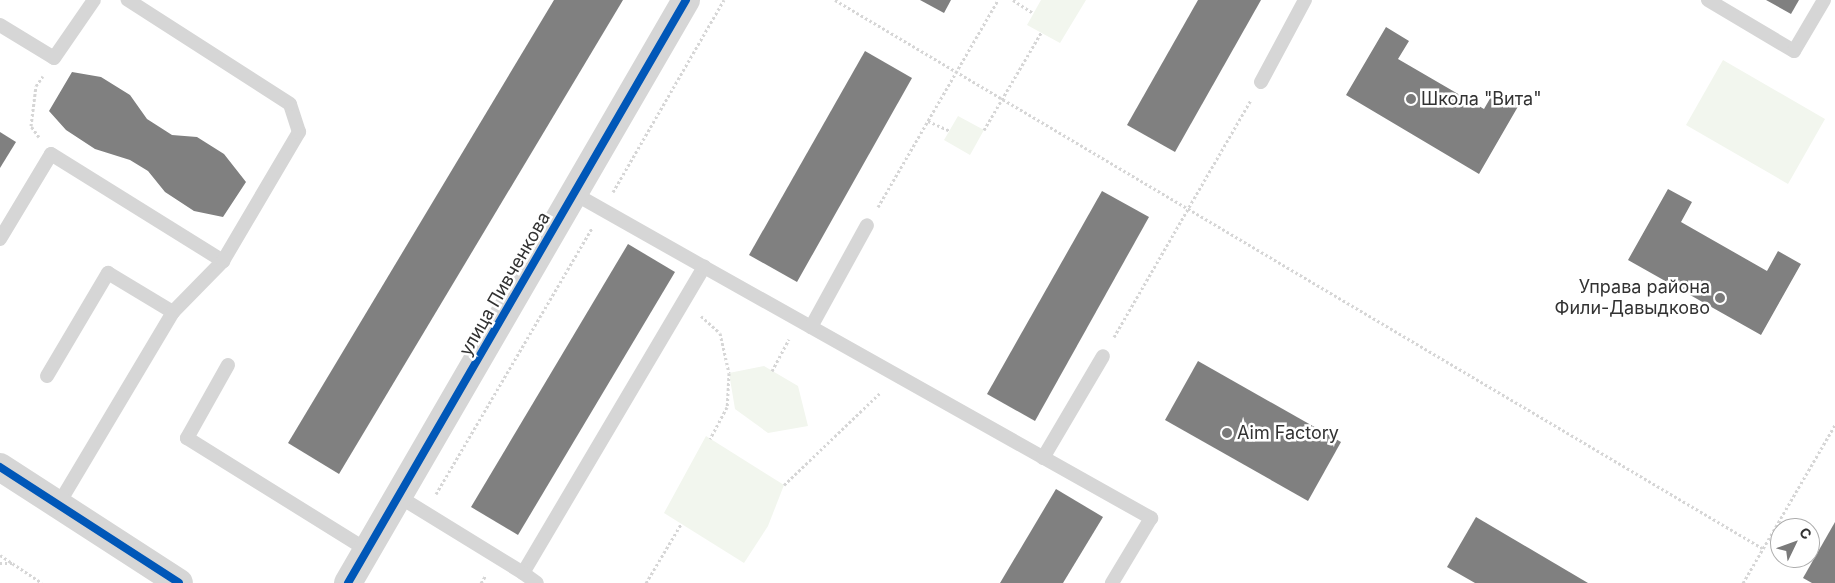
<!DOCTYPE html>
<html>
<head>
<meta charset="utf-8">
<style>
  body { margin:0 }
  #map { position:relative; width:1835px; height:583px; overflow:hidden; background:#fff; font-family:Inter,sans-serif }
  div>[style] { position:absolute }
  .green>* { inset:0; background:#f2f6ee }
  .building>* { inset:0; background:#808080 }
  .path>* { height:3px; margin-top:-1.5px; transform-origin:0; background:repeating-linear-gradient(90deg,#d6d6d6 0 2.5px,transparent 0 5px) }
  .service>* { height:14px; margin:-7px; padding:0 7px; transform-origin:7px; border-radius:7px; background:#d6d6d6 }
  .minor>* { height:28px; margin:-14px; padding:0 14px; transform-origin:14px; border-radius:14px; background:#d6d6d6 }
  .cycleway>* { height:8px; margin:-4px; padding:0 4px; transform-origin:4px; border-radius:4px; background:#0057b8 }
  .dots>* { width:14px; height:14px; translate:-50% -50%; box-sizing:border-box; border:2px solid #fff; border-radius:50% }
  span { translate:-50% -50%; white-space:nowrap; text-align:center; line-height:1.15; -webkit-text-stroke:5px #fff; paint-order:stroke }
  .poi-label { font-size:18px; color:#323232 }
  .left { translate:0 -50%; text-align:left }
  .right { translate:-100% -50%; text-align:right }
  .street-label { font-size:18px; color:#323232 }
  .north { position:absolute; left:1770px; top:518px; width:50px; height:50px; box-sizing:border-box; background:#fff; border:1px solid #adadad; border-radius:50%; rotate:48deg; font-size:14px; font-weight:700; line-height:20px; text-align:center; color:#323232 }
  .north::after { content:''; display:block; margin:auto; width:18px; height:22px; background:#7a7a7a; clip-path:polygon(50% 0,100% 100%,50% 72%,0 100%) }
</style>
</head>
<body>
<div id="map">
  <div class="green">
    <div style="clip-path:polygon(1041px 0,1086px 0,1060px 43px,1027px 25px)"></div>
    <div style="clip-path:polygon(1723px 60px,1825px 119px,1788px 184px,1686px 125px)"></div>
    <div style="clip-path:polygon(958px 116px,984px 130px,970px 155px,944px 140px)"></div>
    <div style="clip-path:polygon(764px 366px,798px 386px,808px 426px,768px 433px,735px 409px,729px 373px)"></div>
    <div style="clip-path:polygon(706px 436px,784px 485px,768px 526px,744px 563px,664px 513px)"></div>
  </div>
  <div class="building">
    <div style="clip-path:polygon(554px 0,623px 0,339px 474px,288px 443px)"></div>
    <div style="clip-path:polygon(920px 0,951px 0,944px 13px)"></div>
    <div style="clip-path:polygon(1198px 0,1261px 0,1175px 152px,1127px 125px)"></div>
    <div style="clip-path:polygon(1766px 0,1799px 0,1791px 14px)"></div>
    <div style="clip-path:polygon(1386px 27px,1409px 41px,1398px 59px,1484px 109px,1495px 90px,1520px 103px,1479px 174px,1346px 95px)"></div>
    <div style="clip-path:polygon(865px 51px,912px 78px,797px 282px,749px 255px)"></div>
    <div style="clip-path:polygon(72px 72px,101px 77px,130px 95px,147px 119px,172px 135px,197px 137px,224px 154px,246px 182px,223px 217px,194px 211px,165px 192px,148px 171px,130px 160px,95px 149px,66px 130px,49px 111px)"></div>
    <div style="clip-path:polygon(0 132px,16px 142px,0 168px)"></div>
    <div style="clip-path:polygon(1668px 189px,1692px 202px,1681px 222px,1767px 271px,1778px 251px,1801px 264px,1761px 335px,1628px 260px)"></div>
    <div style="clip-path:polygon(1102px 191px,1149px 217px,1035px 421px,987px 394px)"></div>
    <div style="clip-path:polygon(628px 244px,675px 272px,518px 535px,471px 507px)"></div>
    <div style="clip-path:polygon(1198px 361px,1341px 442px,1308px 501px,1165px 420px)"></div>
    <div style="clip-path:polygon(1056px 489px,1103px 517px,1063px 583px,1000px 583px)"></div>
    <div style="clip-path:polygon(1476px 517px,1588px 583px,1475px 583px,1447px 567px)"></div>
    <div style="clip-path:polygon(1835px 522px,1835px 583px,1812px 583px,1803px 578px)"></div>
  </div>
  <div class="path">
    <div style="left:835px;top:0;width:1077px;rotate:30.59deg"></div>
    <div style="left:1013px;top:0;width:24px;rotate:33deg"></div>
    <div style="left:928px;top:121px;width:24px;rotate:24deg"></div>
    <div style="left:984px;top:130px;width:113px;rotate:-59.6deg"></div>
    <div style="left:39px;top:137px;width:14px;rotate:-126deg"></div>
    <div style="left:31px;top:126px;width:40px;rotate:-82.9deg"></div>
    <div style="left:36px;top:86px;width:12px;rotate:-55deg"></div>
    <div style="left:613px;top:192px;width:222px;rotate:-60deg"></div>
    <div style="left:878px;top:207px;width:239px;rotate:-59.9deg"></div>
    <div style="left:701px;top:316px;width:25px;rotate:42deg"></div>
    <div style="left:720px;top:333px;width:41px;rotate:77.3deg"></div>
    <div style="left:729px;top:373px;width:34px;rotate:93deg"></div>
    <div style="left:727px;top:407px;width:36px;rotate:118deg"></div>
    <div style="left:1114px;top:337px;width:274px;rotate:-60deg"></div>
    <div style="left:772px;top:371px;width:36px;rotate:-62deg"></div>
    <div style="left:784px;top:485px;width:134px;rotate:-43.8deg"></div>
    <div style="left:436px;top:494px;width:308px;rotate:-59.6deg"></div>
    <div style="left:0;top:555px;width:50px;rotate:33.7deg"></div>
    <div style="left:0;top:563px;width:12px"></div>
    <div style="left:481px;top:583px;width:9px;rotate:-58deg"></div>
    <div style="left:646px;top:583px;width:69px;rotate:-59.3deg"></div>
    <div style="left:1743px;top:583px;width:183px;rotate:-59.8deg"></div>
  </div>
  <div class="service">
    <div style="left:1708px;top:0;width:100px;rotate:30.7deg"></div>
    <div style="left:1794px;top:51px;width:59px;rotate:-59.5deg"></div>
    <div style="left:0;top:25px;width:63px;rotate:31.4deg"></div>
    <div style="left:54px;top:58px;width:70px;rotate:-55.4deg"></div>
    <div style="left:1261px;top:82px;width:93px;rotate:-61.8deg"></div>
    <div style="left:0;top:239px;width:99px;rotate:-59deg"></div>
    <div style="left:51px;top:154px;width:203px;rotate:31.9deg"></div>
    <div style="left:704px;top:267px;width:513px;rotate:29.32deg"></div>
    <div style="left:1151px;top:518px;width:76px;rotate:121deg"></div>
    <div style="left:811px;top:327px;width:116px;rotate:-61.2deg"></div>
    <div style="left:228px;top:365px;width:84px;rotate:119.3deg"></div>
    <div style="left:187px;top:438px;width:212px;rotate:31.9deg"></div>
    <div style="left:47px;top:376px;width:120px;rotate:-59.4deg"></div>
    <div style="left:108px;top:273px;width:76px;rotate:31deg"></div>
    <div style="left:1043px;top:458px;width:118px;rotate:-59.5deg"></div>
    <div style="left:398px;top:496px;width:147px;rotate:31.6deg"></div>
    <div style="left:523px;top:573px;width:356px;rotate:-59.4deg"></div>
    <div style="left:704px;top:267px;width:148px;rotate:-150.5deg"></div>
    <div style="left:58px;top:505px;width:225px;rotate:-59.2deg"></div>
    <div style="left:173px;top:312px;width:71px;rotate:-45.6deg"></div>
    <div style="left:223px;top:261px;width:150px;rotate:-59.5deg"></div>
    <div style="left:299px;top:132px;width:29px;rotate:-108deg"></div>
    <div style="left:290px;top:104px;width:193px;rotate:-147.3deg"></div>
    <div style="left:523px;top:573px;width:17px;rotate:36deg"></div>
  </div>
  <div class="minor">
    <div style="left:0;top:467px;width:213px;rotate:32.9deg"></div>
    <div style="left:348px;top:583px;width:674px;rotate:-59.9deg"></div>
  </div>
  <div class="cycleway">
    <div style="left:0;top:467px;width:213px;rotate:32.9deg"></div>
    <div style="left:348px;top:583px;width:674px;rotate:-59.9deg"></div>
  </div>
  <div class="dots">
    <div style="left:1411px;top:99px;background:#7a7a7a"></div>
    <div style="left:1720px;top:298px;background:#7a7a7a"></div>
    <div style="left:1227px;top:433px;background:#7a7a7a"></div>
  </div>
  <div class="poi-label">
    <span class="left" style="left:1421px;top:99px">Школа "Вита"</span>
    <span class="right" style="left:1710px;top:298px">Управа района<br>Фили-Давыдково</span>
    <span class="left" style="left:1237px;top:433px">Aim Factory</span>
  </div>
  <div class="street-label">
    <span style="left:505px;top:284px;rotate:-60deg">улица Пивченкова</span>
  </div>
  <div class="north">С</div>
</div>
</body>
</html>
